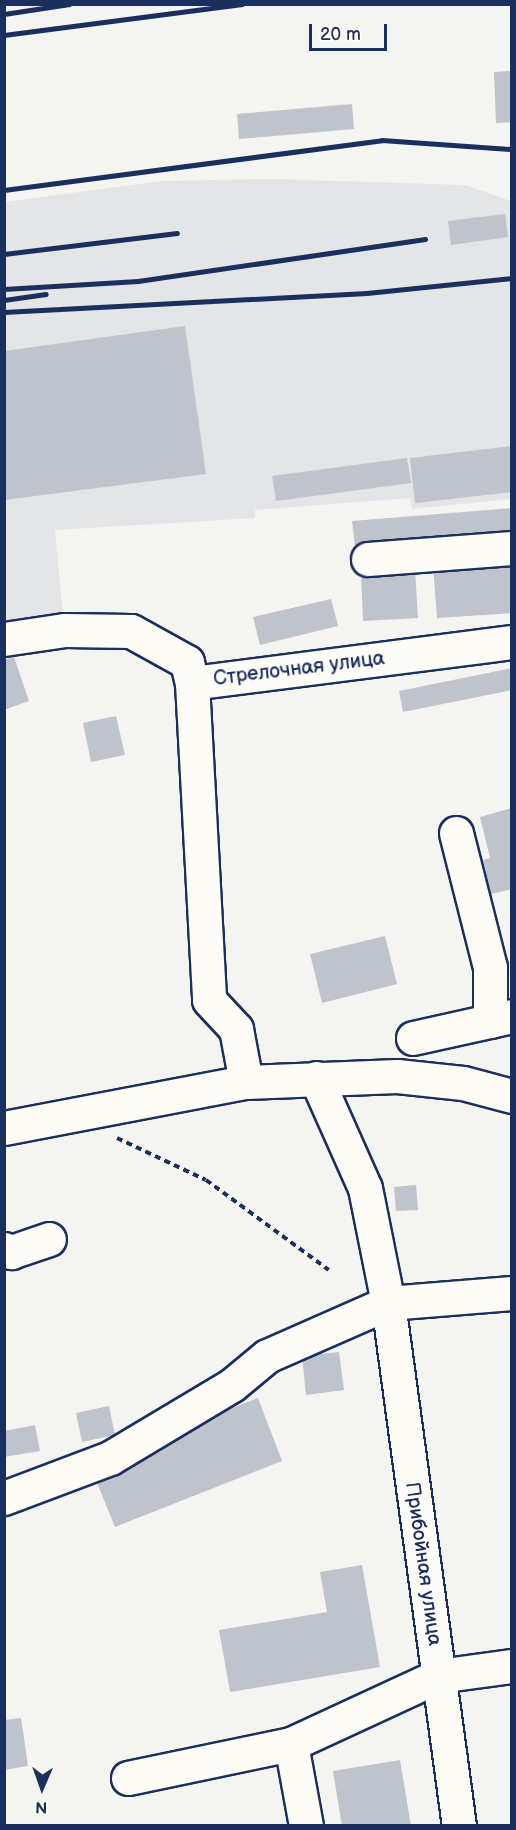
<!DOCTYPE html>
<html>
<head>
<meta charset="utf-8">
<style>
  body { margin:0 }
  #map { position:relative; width:516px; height:1830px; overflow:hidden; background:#f4f4f1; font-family:"Balsamiq Sans",sans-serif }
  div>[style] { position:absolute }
  .built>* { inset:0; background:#e4e5e6 }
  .building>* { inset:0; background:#bfc3cc }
  .path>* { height:4px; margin-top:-2px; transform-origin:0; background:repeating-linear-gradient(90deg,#1b2f5e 0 6px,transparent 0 10.5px) }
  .roads { filter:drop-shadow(2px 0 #1b2f5e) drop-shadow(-2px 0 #1b2f5e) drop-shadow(0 2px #1b2f5e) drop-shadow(0 -2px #1b2f5e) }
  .minor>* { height:33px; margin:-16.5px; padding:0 16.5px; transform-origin:16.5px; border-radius:16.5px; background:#fdfcf7 }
  .major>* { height:33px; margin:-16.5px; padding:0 16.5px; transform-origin:16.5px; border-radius:16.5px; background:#fdfcf7 }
  .rail>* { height:4.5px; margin:-2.25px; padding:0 2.25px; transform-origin:2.25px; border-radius:2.25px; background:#1b2f5e }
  span { translate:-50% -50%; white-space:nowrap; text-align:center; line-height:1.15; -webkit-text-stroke:4.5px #fdfcf7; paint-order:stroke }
  .street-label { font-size:20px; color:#1b2f5e }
  .frame { position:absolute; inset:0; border:6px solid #1b2f5e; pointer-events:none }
  .north { position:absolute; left:12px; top:1758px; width:60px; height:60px; -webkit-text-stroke:4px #fdfcf7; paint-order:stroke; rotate:182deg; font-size:16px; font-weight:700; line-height:24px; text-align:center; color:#1b2f5e }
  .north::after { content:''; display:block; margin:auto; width:21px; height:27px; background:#1b2f5e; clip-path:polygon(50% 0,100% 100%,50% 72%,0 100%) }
  .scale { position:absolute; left:309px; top:24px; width:78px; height:27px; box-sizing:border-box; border:3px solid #1b2f5e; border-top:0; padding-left:8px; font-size:18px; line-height:21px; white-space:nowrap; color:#1b2f5e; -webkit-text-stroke:4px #fdfcf7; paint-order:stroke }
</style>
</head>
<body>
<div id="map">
  <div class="built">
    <div style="clip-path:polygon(273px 179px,465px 185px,511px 201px,511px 499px,412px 509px,410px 498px,255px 510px,255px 518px,55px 530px,63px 617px,5px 625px,4px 202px,162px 181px)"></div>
  </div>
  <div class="building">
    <div style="clip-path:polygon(512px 71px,512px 122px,496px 123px,494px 72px)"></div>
    <div style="clip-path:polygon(352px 104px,354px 129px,239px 139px,237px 114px)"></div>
    <div style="clip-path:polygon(505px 214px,508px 237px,451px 245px,448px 221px)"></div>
    <div style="clip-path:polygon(185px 326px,206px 474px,4px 500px,4px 351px)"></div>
    <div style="clip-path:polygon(512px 446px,512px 492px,415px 503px,410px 458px)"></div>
    <div style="clip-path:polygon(407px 458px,411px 483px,276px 501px,272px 476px)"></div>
    <div style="clip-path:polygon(512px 508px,512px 533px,355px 546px,352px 521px)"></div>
    <div style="clip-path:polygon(512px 560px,512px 613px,437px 618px,433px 565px)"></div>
    <div style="clip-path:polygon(415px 569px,418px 618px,363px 621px,361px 572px)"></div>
    <div style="clip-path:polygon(331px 599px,338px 626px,260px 645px,253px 617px)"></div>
    <div style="clip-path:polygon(14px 657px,29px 701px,4px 710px,4px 660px)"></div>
    <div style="clip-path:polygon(512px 668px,512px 690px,403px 712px,399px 691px)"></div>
    <div style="clip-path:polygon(116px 716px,125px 755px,91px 762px,83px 723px)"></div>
    <div style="clip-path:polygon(512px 808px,512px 889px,491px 894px,483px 860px,490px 858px,480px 817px)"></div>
    <div style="clip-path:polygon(385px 936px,397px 984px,322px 1003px,310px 954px)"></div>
    <div style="clip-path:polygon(416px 1185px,418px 1210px,396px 1211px,394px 1187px)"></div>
    <div style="clip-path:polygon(339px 1352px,344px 1390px,306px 1395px,302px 1356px)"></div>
    <div style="clip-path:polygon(258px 1398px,282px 1461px,115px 1527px,95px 1478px,162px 1451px,157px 1438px)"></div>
    <div style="clip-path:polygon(109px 1406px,115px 1435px,82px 1442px,76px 1413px)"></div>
    <div style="clip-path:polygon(35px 1425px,40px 1451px,4px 1457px,4px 1431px)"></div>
    <div style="clip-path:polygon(362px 1565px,380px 1667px,230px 1692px,219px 1630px,327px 1612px,320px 1572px)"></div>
    <div style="clip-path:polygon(21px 1718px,28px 1766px,4px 1770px,4px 1720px)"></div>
    <div style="clip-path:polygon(400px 1760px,411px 1826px,342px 1826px,333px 1771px)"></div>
  </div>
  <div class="path">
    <div style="left:117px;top:1138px;width:98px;rotate:25.3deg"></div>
    <div style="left:206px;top:1180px;width:152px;rotate:36.2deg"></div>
  </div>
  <div class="roads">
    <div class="minor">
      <div style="left:368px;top:559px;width:144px;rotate:-4.4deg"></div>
      <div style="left:4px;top:639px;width:62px;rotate:-8.4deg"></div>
      <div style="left:65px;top:630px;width:66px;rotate:0.9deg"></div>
      <div style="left:131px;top:631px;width:64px;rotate:29deg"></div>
      <div style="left:187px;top:662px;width:22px;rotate:77deg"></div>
      <div style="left:192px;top:683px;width:323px;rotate:-7.3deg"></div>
      <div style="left:192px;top:683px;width:317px;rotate:86.9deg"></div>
      <div style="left:209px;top:1000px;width:40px;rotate:47deg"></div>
      <div style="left:236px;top:1029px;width:54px;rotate:79.3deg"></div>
      <div style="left:456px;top:833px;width:138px;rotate:75.8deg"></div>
      <div style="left:490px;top:967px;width:54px;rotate:90deg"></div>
      <div style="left:413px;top:1038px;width:101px;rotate:-12.5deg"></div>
      <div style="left:316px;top:1078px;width:120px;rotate:66deg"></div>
      <div style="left:365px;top:1188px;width:117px;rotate:78.7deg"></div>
      <div style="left:388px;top:1303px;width:528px;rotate:82.27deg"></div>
      <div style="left:4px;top:1249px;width:8px;rotate:23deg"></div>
      <div style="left:11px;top:1252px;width:40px;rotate:-18.9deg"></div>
      <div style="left:4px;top:1498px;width:113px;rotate:-20.7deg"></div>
      <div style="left:110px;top:1458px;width:142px;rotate:-30.9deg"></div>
      <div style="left:232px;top:1385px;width:45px;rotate:-39.6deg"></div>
      <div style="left:267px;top:1356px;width:132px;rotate:-23.7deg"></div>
      <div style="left:388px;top:1303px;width:124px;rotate:-4.6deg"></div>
      <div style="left:291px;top:1744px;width:83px;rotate:79.6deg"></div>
      <div style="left:128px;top:1778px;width:167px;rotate:-11.8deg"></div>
      <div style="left:291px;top:1744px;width:162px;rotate:-24.8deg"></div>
      <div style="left:438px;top:1676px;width:75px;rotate:-7.7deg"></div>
    </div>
    <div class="major">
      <div style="left:4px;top:1128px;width:246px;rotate:-10.8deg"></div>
      <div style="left:246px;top:1082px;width:151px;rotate:-2.3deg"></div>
      <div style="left:397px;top:1076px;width:66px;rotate:6.1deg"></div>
      <div style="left:463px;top:1083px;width:51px;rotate:14.9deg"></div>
    </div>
  </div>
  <div class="rail">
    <div style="left:4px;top:14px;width:66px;rotate:-8.7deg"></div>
    <div style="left:4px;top:35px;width:240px;rotate:-7.4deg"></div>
    <div style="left:4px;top:190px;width:381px;rotate:-7.5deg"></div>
    <div style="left:382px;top:140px;width:130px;rotate:4deg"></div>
    <div style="left:4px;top:254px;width:174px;rotate:-6.9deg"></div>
    <div style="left:4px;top:289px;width:134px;rotate:-3.4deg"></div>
    <div style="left:138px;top:281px;width:290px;rotate:-8.3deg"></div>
    <div style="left:4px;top:300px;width:42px;rotate:-8.1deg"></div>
    <div style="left:4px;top:312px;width:363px;rotate:-3deg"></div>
    <div style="left:367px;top:293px;width:146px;rotate:-5.9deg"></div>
  </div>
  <div class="street-label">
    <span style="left:299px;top:669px;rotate:-7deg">Стрелочная улица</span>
    <span style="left:423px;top:1564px;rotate:82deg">Прибойная улица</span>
  </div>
  <div class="frame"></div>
  <div class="north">N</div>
  <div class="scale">20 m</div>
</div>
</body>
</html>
